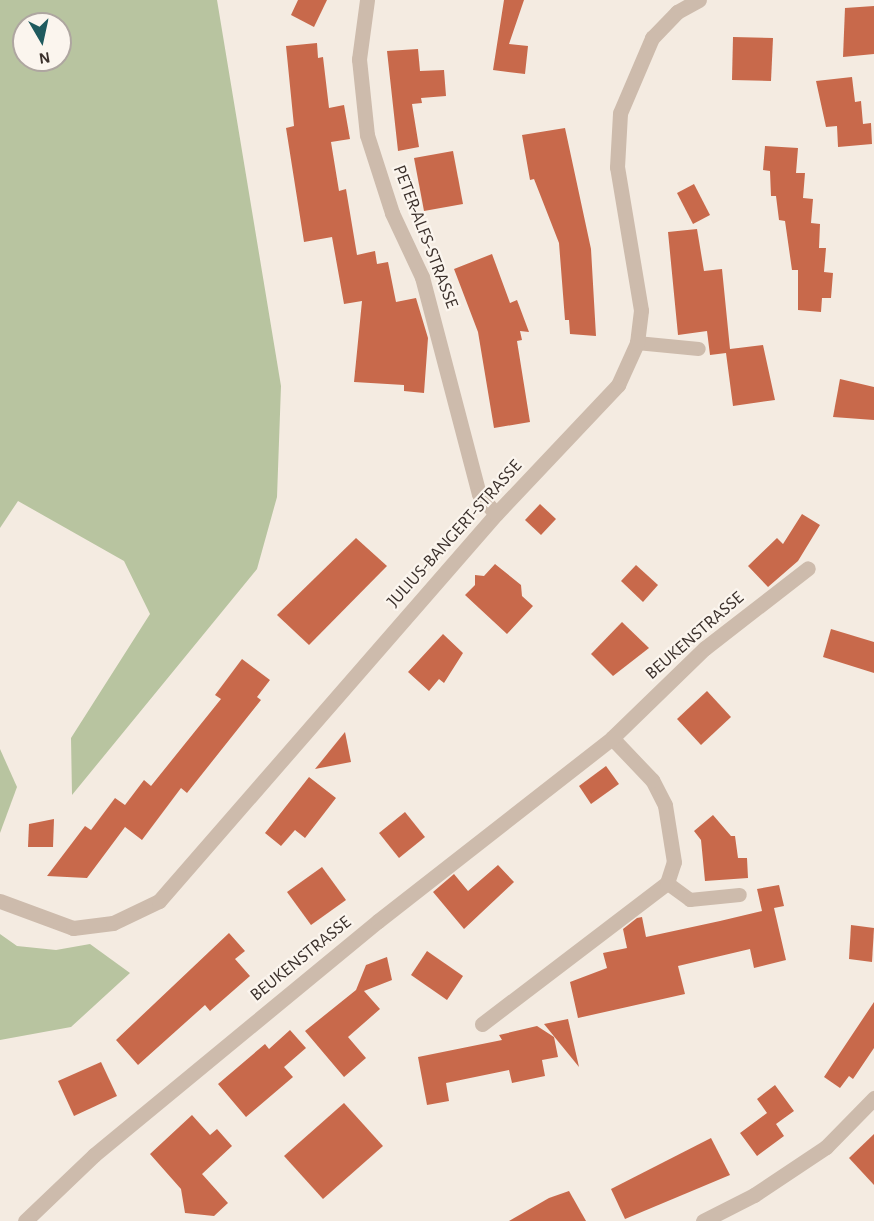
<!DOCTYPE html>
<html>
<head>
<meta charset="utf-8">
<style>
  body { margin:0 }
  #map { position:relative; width:874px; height:1221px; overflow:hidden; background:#f4ebe1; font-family:"Alegreya Sans",sans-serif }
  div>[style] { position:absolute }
  .green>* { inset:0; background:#b8c4a0 }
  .building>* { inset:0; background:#c8694b }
  .service>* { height:14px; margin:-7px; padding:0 7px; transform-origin:7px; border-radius:7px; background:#cdbbac }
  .minor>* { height:15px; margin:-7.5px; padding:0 7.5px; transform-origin:7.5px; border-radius:7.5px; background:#cdbbac }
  span { translate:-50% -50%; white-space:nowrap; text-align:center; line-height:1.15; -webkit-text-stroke:4.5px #fbf5ee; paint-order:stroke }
  .street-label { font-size:18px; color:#3b302b }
  .north { position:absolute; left:12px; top:12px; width:60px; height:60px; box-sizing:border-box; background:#fbf5ee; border:2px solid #aea6a0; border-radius:50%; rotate:171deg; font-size:16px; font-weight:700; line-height:24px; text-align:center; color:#3b302b }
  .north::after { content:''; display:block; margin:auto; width:21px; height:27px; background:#1f5a5e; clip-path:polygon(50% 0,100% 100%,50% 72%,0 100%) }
</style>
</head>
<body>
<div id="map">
  <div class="green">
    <div style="clip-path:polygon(evenodd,0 0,217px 0,281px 386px,277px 497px,257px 569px,72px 795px,71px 738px,150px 614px,124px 561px,18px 501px,0 528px,0 0,24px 24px,60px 24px,60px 60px,24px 60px,24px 24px)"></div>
    <div style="clip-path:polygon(0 749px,17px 787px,0 833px)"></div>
    <div style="clip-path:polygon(0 934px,17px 946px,56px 950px,90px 944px,130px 973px,71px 1027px,0 1040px)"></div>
  </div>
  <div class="building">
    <div style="clip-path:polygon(298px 0,327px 0,314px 27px,291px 15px)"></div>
    <div style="clip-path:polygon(504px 0,524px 0,509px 44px,528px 46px,525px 74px,493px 70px)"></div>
    <div style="clip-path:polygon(874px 6px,874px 54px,843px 57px,845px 8px)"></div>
    <div style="clip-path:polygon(733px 37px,773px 38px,771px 81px,732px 80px)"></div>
    <div style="clip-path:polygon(317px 43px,318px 58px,323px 57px,329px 108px,344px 105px,350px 139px,331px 142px,339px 191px,346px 189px,357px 255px,375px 251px,377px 264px,388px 262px,396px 302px,416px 298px,428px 338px,424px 393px,404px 391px,404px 385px,354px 382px,362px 301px,344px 304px,332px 237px,304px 242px,286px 128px,294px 126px,286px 46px)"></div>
    <div style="clip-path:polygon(418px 49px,420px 71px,444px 70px,446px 96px,421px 98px,422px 103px,412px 104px,419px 147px,398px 151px,387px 51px)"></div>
    <div style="clip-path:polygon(852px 77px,855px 102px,861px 101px,863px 124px,871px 123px,872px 144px,838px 147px,837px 126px,826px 127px,816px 81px)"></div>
    <div style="clip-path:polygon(565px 128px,591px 249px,596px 336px,570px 334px,569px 320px,565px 320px,559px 243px,534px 179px,530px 180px,522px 135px)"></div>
    <div style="clip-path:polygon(765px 146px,798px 148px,796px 173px,805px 173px,803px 198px,813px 199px,811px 223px,820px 224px,819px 248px,826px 248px,824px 272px,833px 273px,831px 298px,822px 298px,821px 312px,798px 310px,798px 270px,792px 270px,785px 221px,779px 220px,776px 196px,771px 196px,770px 171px,763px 170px)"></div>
    <div style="clip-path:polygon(453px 151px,463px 204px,424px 211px,414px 158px)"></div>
    <div style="clip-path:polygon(694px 184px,710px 215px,693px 224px,677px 193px)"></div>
    <div style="clip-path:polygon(697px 229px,704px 271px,722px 269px,730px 349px,763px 345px,775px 400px,733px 406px,726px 353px,710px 355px,707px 331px,678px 335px,668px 232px)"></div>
    <div style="clip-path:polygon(492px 254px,510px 303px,517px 300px,529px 332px,520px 331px,522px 340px,517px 341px,530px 422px,494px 428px,478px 332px,454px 269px)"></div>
    <div style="clip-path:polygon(840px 379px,874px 387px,874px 420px,833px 417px)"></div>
    <div style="clip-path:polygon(540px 504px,556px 519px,541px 535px,525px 520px)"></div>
    <div style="clip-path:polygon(802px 514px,820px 525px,798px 561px,768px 587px,748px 566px,777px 538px,783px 544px)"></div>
    <div style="clip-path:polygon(356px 538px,387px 566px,309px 645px,277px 615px)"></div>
    <div style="clip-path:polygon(495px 564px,521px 585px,522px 596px,533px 606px,507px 634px,465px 595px,475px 585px,475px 575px,484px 576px)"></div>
    <div style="clip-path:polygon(636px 565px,658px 585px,643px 602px,621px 581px)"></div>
    <div style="clip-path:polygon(622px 622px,649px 648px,613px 676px,591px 654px)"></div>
    <div style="clip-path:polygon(831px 629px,874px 642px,874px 673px,823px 657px)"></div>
    <div style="clip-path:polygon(443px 634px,463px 653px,444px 683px,439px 679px,429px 691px,408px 672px)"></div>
    <div style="clip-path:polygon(242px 659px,270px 680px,257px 697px,261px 700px,187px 793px,181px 788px,142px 840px,125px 827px,87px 878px,47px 876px,85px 826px,91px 830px,115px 798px,125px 805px,144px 780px,151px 786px,221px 699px,215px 695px)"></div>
    <div style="clip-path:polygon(707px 691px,731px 717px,701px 745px,677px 719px)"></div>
    <div style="clip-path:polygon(345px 732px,351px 762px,315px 769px)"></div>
    <div style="clip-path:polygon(606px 766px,619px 784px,591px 804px,579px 786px)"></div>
    <div style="clip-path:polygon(309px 777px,336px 798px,305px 838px,295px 830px,281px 846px,265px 833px)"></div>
    <div style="clip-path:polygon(405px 812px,425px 837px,399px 858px,379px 833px)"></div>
    <div style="clip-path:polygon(713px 815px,731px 836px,735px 836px,738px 858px,747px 858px,748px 878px,705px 881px,701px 840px,694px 831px)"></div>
    <div style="clip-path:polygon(54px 819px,53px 847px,28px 847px,29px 824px)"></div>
    <div style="clip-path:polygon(498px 865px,514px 882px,464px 929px,433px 892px,454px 874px,468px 891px)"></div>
    <div style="clip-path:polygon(322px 867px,346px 900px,311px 925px,287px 892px)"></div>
    <div style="clip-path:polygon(779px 885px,784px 906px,774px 908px,786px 960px,754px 968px,750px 949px,678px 966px,685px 994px,578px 1018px,570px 982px,607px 968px,603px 953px,627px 948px,623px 929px,637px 918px,642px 917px,646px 937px,720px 921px,762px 911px,757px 889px)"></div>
    <div style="clip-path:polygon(851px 925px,874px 928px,872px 962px,849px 959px)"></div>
    <div style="clip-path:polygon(229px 933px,245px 951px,235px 959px,250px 976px,210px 1011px,205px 1005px,138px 1065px,116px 1040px)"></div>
    <div style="clip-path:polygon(427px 951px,463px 976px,447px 1000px,411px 975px)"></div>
    <div style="clip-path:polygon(387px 957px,392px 980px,364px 991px,380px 1009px,348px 1037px,366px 1058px,344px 1077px,305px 1031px,356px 990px,366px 965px)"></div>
    <div style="clip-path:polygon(874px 1002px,874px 1048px,853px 1079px,849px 1076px,840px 1088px,824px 1077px)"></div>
    <div style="clip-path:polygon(568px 1019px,579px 1067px,544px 1024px)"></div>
    <div style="clip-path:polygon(537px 1026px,554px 1037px,558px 1057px,542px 1060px,545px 1076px,512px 1083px,509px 1070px,446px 1083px,449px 1101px,427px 1105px,418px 1057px,502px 1040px,499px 1035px)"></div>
    <div style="clip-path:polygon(290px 1030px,306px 1048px,284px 1067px,293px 1077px,246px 1117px,218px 1084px,265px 1044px,269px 1049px)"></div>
    <div style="clip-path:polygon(101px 1062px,117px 1096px,74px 1116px,58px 1081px)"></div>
    <div style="clip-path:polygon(775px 1085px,794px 1111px,776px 1124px,784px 1136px,757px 1156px,740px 1133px,767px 1113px,757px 1099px)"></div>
    <div style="clip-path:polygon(344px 1103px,383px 1146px,323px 1199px,284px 1156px)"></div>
    <div style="clip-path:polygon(192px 1115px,210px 1135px,217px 1129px,232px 1146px,202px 1174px,228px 1203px,214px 1216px,185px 1213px,181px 1189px,150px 1154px)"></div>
    <div style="clip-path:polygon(874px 1134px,874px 1185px,849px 1158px)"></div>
    <div style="clip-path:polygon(711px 1138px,730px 1175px,625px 1219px,611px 1189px)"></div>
    <div style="clip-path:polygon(569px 1191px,586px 1221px,509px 1221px,549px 1198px)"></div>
  </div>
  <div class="service">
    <div style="left:637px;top:343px;width:62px;rotate:5.5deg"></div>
    <div style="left:667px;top:883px;width:29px;rotate:36deg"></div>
    <div style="left:690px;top:900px;width:50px;rotate:-5.7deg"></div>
  </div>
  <div class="minor">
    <div style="left:367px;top:0;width:60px;rotate:97.7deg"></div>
    <div style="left:359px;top:59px;width:76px;rotate:84deg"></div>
    <div style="left:367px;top:135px;width:82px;rotate:72.2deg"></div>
    <div style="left:392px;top:213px;width:71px;rotate:64.9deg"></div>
    <div style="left:422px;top:277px;width:224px;rotate:75.3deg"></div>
    <div style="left:479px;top:494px;width:26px;rotate:50deg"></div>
    <div style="left:0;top:901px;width:78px;rotate:20.3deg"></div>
    <div style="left:73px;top:928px;width:40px;rotate:-7.1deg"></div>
    <div style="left:113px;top:923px;width:51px;rotate:-25.6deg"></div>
    <div style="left:159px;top:901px;width:513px;rotate:-48.95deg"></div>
    <div style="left:496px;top:514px;width:178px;rotate:-46.6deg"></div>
    <div style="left:618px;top:385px;width:46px;rotate:-65.7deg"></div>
    <div style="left:637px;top:343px;width:33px;rotate:-83deg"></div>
    <div style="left:641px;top:310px;width:145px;rotate:-99.5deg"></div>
    <div style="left:617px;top:167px;width:54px;rotate:-86.8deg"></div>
    <div style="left:620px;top:113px;width:82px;rotate:-66.9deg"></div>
    <div style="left:652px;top:38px;width:36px;rotate:-46deg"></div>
    <div style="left:677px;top:12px;width:25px;rotate:-29deg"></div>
    <div style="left:482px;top:1024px;width:233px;rotate:-37.3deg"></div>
    <div style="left:667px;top:883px;width:22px;rotate:-72deg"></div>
    <div style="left:674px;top:862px;width:58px;rotate:-99deg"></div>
    <div style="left:665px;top:805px;width:28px;rotate:-117deg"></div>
    <div style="left:652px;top:780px;width:58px;rotate:-133.6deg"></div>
    <div style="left:25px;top:1221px;width:95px;rotate:-43.7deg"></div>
    <div style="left:94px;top:1155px;width:368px;rotate:-39.5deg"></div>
    <div style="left:378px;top:921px;width:297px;rotate:-38deg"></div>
    <div style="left:612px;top:738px;width:129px;rotate:-44.1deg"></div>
    <div style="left:705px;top:648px;width:130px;rotate:-37.8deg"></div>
    <div style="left:703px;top:1221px;width:57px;rotate:-27deg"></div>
    <div style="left:754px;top:1195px;width:87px;rotate:-33.7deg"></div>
    <div style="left:826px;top:1147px;width:69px;rotate:-45.6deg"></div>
  </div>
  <div class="street-label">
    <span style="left:425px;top:237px;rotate:69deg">PETER-ALFS-STRASSE</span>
    <span style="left:455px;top:534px;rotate:-48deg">JULIUS-BANGERT-STRASSE</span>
    <span style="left:695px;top:636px;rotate:-41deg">BEUKENSTRASSE</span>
    <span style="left:301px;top:959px;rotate:-39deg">BEUKENSTRASSE</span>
  </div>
  <div class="north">N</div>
</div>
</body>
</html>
